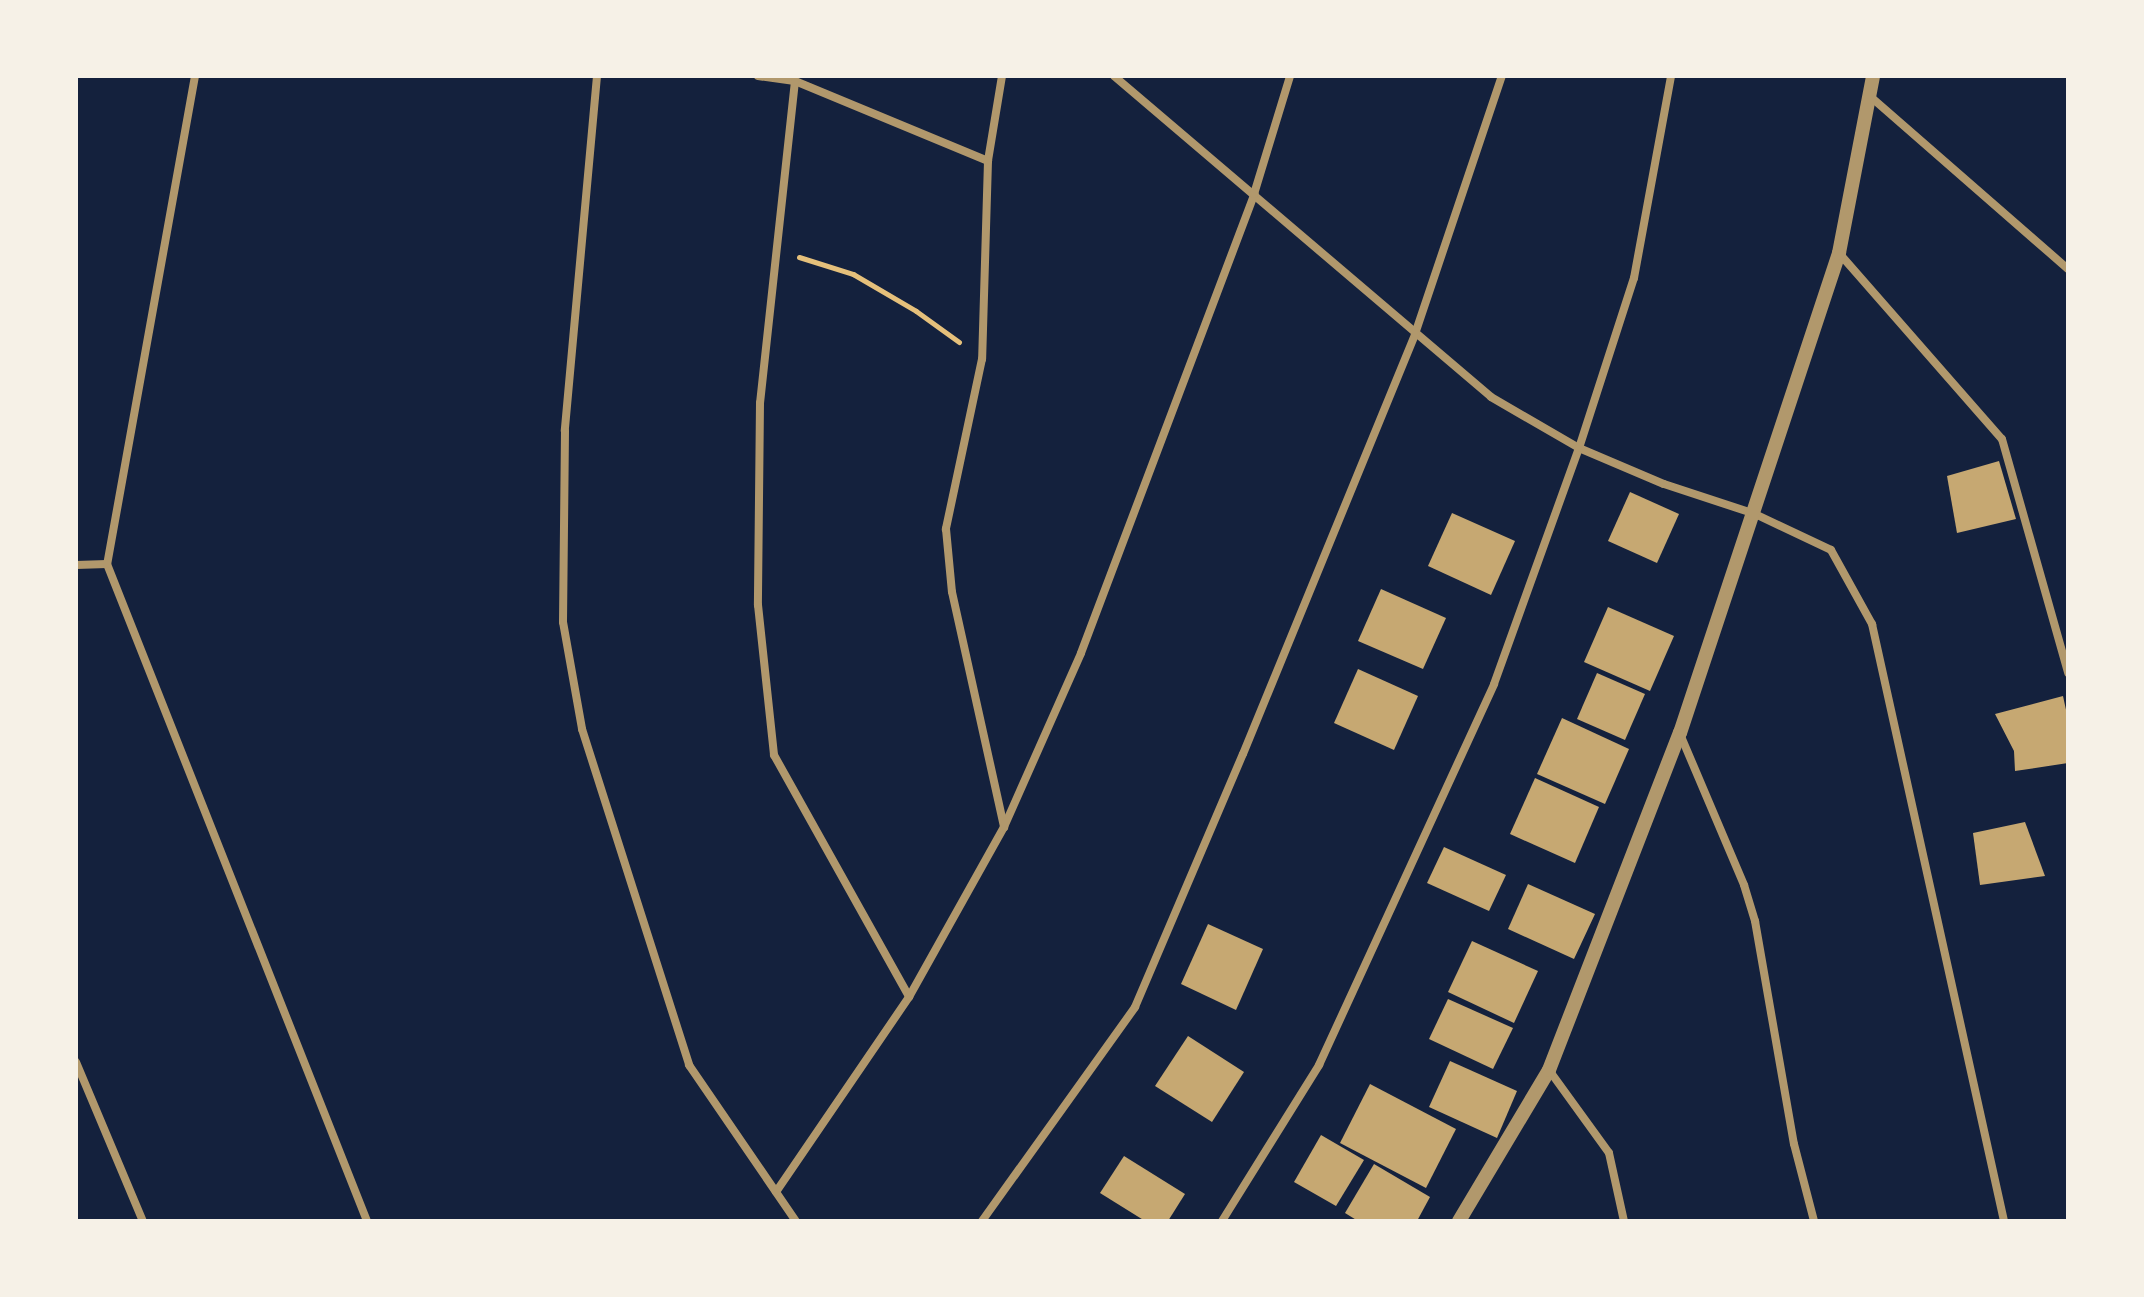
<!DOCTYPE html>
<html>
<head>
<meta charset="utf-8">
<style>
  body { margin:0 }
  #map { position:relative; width:2144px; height:1297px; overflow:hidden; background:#14213d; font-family:Figtree,sans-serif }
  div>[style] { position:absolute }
  .building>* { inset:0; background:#c6a872 }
  .path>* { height:5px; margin:-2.5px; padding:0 2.5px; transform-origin:2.5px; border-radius:2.5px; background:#e5c07b }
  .minor>* { height:8px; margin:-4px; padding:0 4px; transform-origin:4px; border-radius:4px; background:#b1986c }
  .tertiary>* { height:14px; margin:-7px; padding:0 7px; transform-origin:7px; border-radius:7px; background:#b1986c }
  span { translate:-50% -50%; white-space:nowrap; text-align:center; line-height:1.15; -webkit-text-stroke:8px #f6f1e7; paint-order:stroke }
  .frame { position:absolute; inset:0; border:78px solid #f6f1e7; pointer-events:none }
</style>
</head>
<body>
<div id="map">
  <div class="building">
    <div style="clip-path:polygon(1999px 461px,2016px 519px,1957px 533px,1947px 476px)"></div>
    <div style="clip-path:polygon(1630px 492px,1679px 514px,1657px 563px,1608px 541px)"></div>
    <div style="clip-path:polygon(1452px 513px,1515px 541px,1491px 595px,1428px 566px)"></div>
    <div style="clip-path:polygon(1381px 589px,1446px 618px,1423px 669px,1358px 641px)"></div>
    <div style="clip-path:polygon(1608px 607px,1674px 636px,1650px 691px,1584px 662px)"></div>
    <div style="clip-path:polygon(1358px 669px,1418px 696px,1394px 750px,1334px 723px)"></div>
    <div style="clip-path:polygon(1597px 673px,1645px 694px,1625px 740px,1577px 719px)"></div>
    <div style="clip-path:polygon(2063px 696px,2068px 719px,2068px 763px,2015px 771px,2014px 751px,1995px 714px)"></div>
    <div style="clip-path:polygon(1562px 718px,1629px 749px,1605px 804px,1537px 774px)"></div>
    <div style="clip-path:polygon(1535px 778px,1599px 807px,1575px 863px,1510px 834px)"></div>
    <div style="clip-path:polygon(2025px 822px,2045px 876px,1980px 885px,1973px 833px)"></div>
    <div style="clip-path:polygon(1444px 847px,1506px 875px,1489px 911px,1427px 883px)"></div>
    <div style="clip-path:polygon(1528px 884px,1595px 914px,1574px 959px,1508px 929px)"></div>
    <div style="clip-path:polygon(1208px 924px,1263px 949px,1236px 1010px,1181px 984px)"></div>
    <div style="clip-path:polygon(1472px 941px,1538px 971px,1514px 1023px,1448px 992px)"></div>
    <div style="clip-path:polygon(1448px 999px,1513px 1028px,1493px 1069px,1429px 1039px)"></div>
    <div style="clip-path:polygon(1188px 1036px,1244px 1072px,1212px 1122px,1155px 1086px)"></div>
    <div style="clip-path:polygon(1450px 1061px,1517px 1091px,1497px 1138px,1429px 1107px)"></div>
    <div style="clip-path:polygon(1370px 1084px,1456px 1129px,1426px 1188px,1340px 1143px)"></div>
    <div style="clip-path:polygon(1321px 1135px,1364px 1160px,1336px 1206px,1294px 1182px)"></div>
    <div style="clip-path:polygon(1124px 1156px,1185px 1194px,1168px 1221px,1145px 1221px,1100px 1193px)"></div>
    <div style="clip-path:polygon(1374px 1164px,1430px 1197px,1417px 1221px,1358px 1221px,1345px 1213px)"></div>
  </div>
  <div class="path">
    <div style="left:799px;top:257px;width:57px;rotate:17.5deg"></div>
    <div style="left:853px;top:274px;width:73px;rotate:30.4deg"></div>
    <div style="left:916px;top:311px;width:53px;rotate:35.8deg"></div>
  </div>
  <div class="minor">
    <div style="left:195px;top:76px;width:496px;rotate:100.2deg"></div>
    <div style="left:107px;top:564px;width:707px;rotate:68.41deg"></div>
    <div style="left:597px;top:76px;width:356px;rotate:95.2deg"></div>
    <div style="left:565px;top:431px;width:191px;rotate:90.6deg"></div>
    <div style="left:563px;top:622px;width:109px;rotate:79.9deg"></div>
    <div style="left:582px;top:729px;width:353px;rotate:72.3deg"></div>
    <div style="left:689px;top:1065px;width:189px;rotate:55.6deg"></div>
    <div style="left:758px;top:76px;width:37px;rotate:8deg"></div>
    <div style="left:795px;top:81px;width:209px;rotate:22.5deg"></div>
    <div style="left:1002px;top:76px;width:86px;rotate:99.4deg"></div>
    <div style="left:988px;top:161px;width:198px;rotate:91.7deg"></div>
    <div style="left:982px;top:359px;width:174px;rotate:102deg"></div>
    <div style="left:946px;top:529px;width:63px;rotate:84.6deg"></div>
    <div style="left:952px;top:592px;width:241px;rotate:77.5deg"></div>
    <div style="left:1114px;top:76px;width:495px;rotate:40.4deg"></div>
    <div style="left:1491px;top:397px;width:102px;rotate:30.1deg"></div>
    <div style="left:1579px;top:448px;width:92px;rotate:23deg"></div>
    <div style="left:1664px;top:484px;width:96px;rotate:18.2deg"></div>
    <div style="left:1755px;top:514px;width:84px;rotate:25.3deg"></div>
    <div style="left:1831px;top:550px;width:85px;rotate:61deg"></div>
    <div style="left:1872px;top:624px;width:611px;rotate:77.53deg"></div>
    <div style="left:795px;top:81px;width:324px;rotate:96.2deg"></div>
    <div style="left:760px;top:403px;width:202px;rotate:90.6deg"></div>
    <div style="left:758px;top:605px;width:151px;rotate:83.9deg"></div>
    <div style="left:774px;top:755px;width:277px;rotate:60.8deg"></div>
    <div style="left:1872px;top:98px;width:260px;rotate:41.1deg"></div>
    <div style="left:1839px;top:253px;width:247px;rotate:48.8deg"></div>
    <div style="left:2002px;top:439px;width:243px;rotate:74.2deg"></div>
    <div style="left:76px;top:565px;width:31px;rotate:-2deg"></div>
    <div style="left:1680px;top:734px;width:164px;rotate:67deg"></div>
    <div style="left:1744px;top:885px;width:38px;rotate:73deg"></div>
    <div style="left:1755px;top:921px;width:226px;rotate:80.1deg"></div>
    <div style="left:1794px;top:1144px;width:80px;rotate:75.4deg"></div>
    <div style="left:76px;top:1062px;width:173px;rotate:67.2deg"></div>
    <div style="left:1549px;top:1070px;width:102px;rotate:54.1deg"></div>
    <div style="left:1609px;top:1153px;width:70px;rotate:77.6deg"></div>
    <div style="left:776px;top:1192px;width:236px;rotate:-55.7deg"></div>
    <div style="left:909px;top:997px;width:195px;rotate:-60.8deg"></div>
    <div style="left:1004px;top:827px;width:190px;rotate:-66.1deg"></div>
    <div style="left:1081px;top:653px;width:491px;rotate:-69.3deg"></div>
    <div style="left:1254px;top:194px;width:123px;rotate:-73deg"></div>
    <div style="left:982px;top:1221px;width:263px;rotate:-54.4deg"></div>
    <div style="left:1135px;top:1007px;width:275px;rotate:-66.9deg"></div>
    <div style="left:1243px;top:754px;width:454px;rotate:-67.7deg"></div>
    <div style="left:1415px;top:334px;width:272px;rotate:-71.4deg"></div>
    <div style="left:1222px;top:1221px;width:184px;rotate:-58.1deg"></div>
    <div style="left:1319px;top:1065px;width:419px;rotate:-65.3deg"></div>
    <div style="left:1494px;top:684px;width:251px;rotate:-70.2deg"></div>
    <div style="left:1579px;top:448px;width:179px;rotate:-72.1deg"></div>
    <div style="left:1634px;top:278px;width:205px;rotate:-79.6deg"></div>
  </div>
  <div class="tertiary">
    <div style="left:1459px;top:1221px;width:176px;rotate:-59.2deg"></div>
    <div style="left:1549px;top:1070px;width:362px;rotate:-68.8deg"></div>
    <div style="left:1680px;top:733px;width:506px;rotate:-71.67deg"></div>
    <div style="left:1839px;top:253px;width:180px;rotate:-79.1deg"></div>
  </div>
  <div class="frame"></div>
</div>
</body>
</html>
